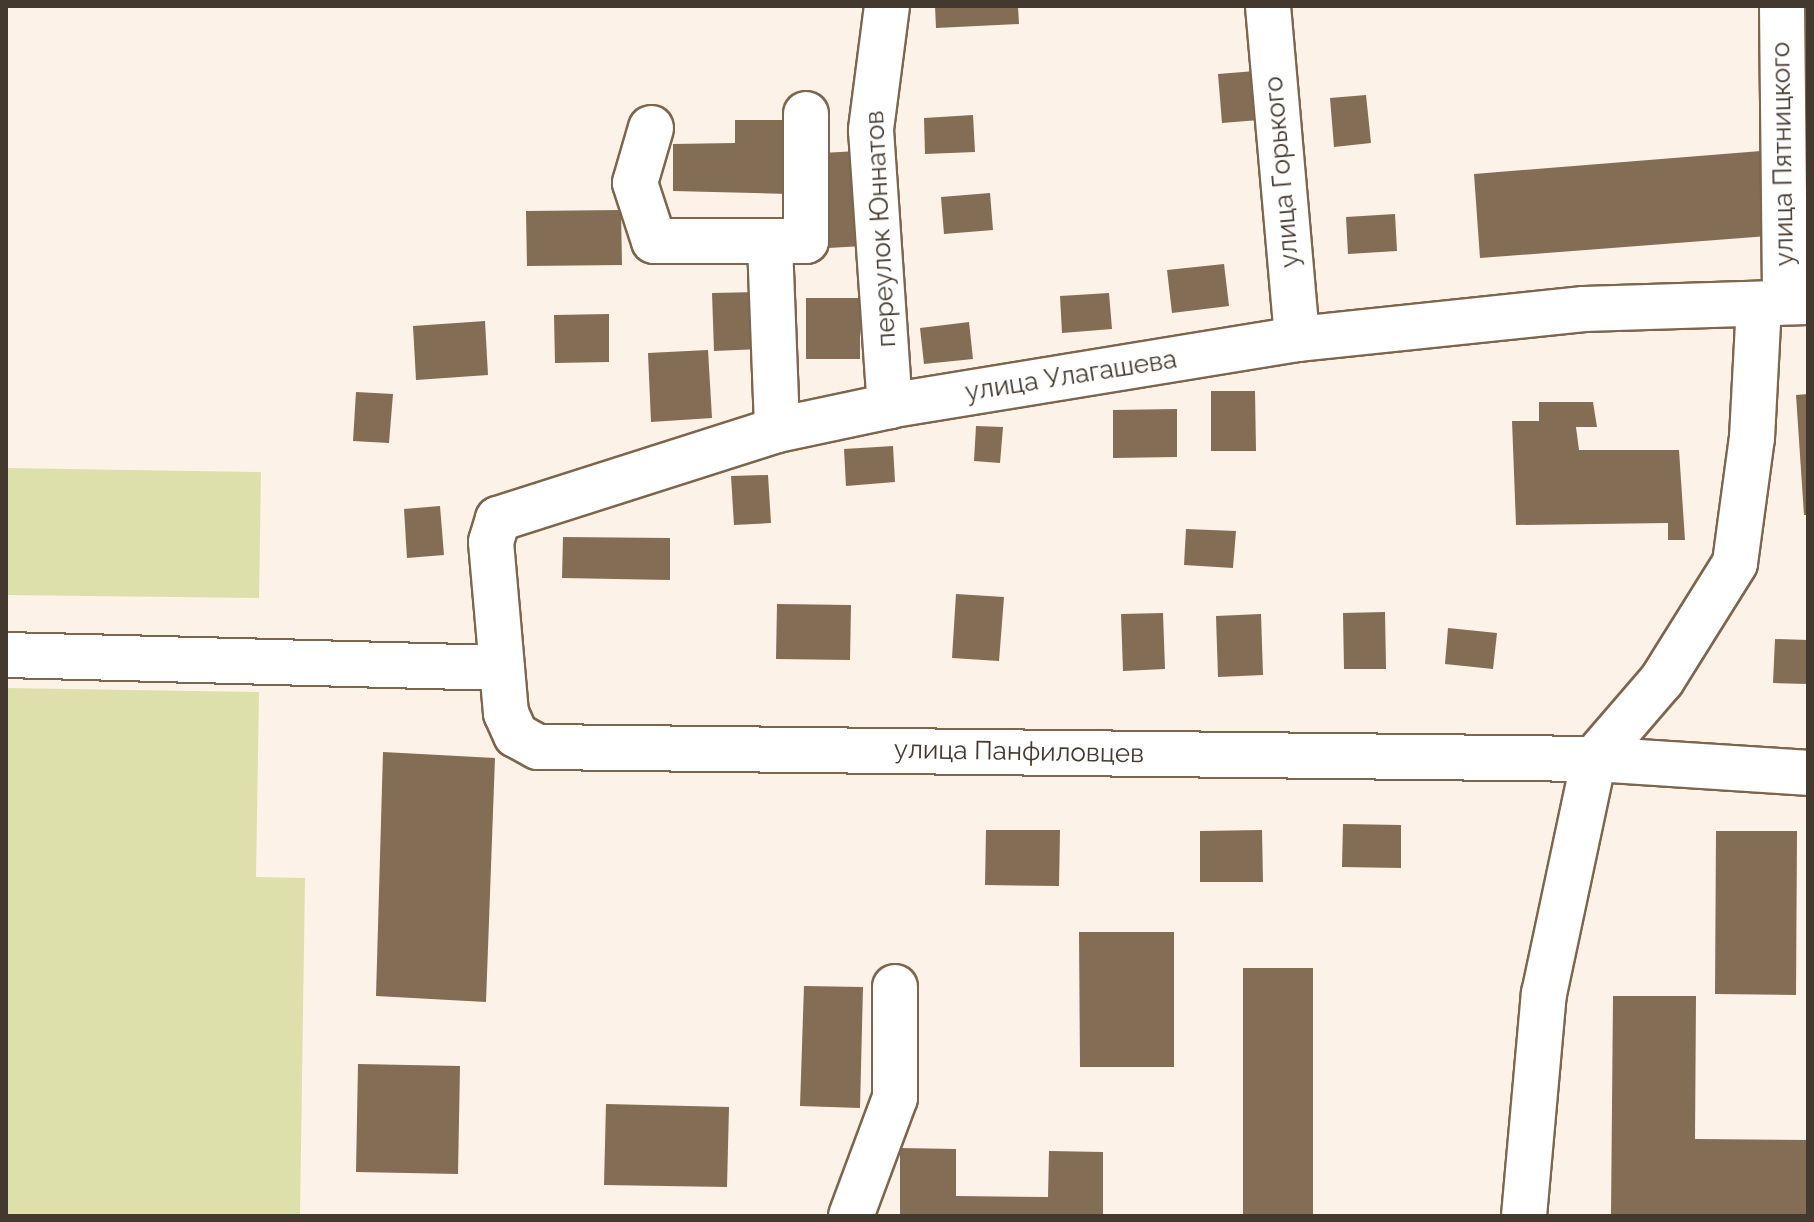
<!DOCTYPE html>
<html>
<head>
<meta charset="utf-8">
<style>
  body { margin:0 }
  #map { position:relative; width:1814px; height:1222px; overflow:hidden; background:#fcf2e7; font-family:Raleway,sans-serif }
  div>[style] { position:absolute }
  .green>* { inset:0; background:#dde0ab }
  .building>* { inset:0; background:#836d54 }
  .roads { filter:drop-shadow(2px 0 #7c664d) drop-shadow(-2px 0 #7c664d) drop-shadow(0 2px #7c664d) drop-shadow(0 -2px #7c664d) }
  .minor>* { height:44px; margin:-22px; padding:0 22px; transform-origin:22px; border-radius:22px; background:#fff }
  span { translate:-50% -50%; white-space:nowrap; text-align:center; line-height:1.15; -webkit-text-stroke:8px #fff; paint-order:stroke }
  .street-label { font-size:26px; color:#43392e }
  .frame { position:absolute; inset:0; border:8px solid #43392e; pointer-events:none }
</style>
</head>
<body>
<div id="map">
  <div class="green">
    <div style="clip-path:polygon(6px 468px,261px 472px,259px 598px,6px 595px)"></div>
    <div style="clip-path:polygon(6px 688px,259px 692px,256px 877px,305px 878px,300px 1216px,6px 1216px)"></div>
  </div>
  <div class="building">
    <div style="clip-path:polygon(935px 6px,1018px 6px,1019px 24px,936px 28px)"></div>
    <div style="clip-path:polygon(1255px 71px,1259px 120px,1222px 123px,1218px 74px)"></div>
    <div style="clip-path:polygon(1366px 95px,1371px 143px,1334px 147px,1330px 98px)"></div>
    <div style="clip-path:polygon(973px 115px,975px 152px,925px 154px,924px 118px)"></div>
    <div style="clip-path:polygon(735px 120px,788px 120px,788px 194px,673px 191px,673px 144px,735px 143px)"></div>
    <div style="clip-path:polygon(858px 151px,863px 246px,828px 248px,822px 153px)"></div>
    <div style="clip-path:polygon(1761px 151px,1768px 236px,1480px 258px,1474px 174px)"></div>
    <div style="clip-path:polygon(990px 193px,993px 230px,944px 234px,941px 197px)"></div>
    <div style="clip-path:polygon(621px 210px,622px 265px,527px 266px,526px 211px)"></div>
    <div style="clip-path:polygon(1395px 214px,1397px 251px,1348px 254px,1346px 217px)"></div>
    <div style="clip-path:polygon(1224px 264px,1229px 306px,1172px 313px,1167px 270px)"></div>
    <div style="clip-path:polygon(759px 292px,761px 349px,714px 351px,712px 293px)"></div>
    <div style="clip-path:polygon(1109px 293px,1112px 329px,1062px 333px,1060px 296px)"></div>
    <div style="clip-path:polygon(806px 298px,860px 298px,860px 359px,806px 359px)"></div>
    <div style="clip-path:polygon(609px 314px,609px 362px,555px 363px,554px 315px)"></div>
    <div style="clip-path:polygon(485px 321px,488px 375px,416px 380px,413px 326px)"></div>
    <div style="clip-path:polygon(969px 322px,973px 359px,924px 364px,920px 328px)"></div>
    <div style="clip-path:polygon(708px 350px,712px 418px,651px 422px,648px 353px)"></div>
    <div style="clip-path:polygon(1211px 391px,1255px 391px,1256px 451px,1211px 451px)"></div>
    <div style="clip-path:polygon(356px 392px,393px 394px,389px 443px,353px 441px)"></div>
    <div style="clip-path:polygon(1808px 394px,1808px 515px,1804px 515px,1796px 395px)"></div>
    <div style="clip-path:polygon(1539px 402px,1593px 402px,1597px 427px,1576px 427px,1579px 450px,1679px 450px,1685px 540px,1668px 540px,1668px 523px,1516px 525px,1512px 421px,1539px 421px)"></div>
    <div style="clip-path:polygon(1177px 409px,1177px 457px,1113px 458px,1113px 410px)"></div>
    <div style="clip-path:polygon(976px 426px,1003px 427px,1000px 463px,974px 461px)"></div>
    <div style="clip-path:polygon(893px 446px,895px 482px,846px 486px,844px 449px)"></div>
    <div style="clip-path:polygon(768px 475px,771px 523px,734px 525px,731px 476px)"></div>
    <div style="clip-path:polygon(440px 506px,444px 555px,407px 558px,404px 509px)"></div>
    <div style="clip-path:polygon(1186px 529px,1236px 531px,1233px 568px,1184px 565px)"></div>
    <div style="clip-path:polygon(563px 537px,670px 538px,670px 580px,562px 578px)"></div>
    <div style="clip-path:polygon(956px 594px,1004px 597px,999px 661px,952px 658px)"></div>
    <div style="clip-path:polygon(777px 604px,851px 605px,850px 660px,776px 659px)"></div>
    <div style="clip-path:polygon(1385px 612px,1386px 669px,1344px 669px,1343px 613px)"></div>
    <div style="clip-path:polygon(1163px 613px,1165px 669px,1123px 671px,1121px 614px)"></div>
    <div style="clip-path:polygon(1261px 614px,1263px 675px,1218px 677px,1216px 616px)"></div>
    <div style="clip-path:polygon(1448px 628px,1497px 633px,1493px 669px,1445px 664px)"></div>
    <div style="clip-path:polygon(1775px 639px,1808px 640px,1808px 684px,1773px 683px)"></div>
    <div style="clip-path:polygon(383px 752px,495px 758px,486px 1002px,376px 996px)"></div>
    <div style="clip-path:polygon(1343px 824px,1401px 825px,1401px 868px,1342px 867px)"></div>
    <div style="clip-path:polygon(986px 830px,1060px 830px,1059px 886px,985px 885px)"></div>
    <div style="clip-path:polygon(1262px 830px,1263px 882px,1200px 882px,1200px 831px)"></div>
    <div style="clip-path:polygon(1716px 831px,1797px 831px,1796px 995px,1715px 994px)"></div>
    <div style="clip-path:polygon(1079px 932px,1174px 932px,1174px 1067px,1080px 1067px)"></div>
    <div style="clip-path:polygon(1243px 968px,1313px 968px,1313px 1216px,1243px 1216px)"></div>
    <div style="clip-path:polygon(804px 986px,863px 987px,860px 1108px,800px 1106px)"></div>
    <div style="clip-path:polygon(1613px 996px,1696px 996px,1695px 1139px,1808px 1140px,1808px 1216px,1611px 1216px)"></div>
    <div style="clip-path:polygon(358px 1064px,460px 1066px,458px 1174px,356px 1172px)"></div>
    <div style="clip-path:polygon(606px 1104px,729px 1107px,727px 1187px,604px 1185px)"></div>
    <div style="clip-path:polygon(900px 1148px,956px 1149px,956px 1196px,1048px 1197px,1049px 1151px,1103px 1152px,1103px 1216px,900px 1216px)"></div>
  </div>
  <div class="roads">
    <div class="minor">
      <div style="left:887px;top:6px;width:125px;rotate:97.4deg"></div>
      <div style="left:871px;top:130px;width:277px;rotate:86.1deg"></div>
      <div style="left:1268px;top:6px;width:334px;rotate:85deg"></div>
      <div style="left:1782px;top:6px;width:296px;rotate:89.4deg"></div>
      <div style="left:651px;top:128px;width:57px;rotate:106.2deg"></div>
      <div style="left:635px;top:183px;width:61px;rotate:71.9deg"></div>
      <div style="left:654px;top:241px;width:152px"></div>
      <div style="left:806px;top:241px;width:127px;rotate:-90deg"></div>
      <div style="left:770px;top:244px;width:186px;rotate:87.8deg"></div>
      <div style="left:1808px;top:302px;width:224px;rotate:178.2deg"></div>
      <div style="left:1584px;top:309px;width:289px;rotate:174deg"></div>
      <div style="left:1297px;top:339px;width:412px;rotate:170.7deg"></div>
      <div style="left:890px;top:406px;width:116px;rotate:168deg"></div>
      <div style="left:777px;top:430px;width:293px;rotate:162.3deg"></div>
      <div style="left:498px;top:519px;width:24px;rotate:107deg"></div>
      <div style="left:491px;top:542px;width:172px;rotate:85deg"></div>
      <div style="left:506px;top:713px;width:24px;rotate:66deg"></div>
      <div style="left:516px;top:735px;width:25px;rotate:29deg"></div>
      <div style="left:538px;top:747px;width:1056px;rotate:0.65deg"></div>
      <div style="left:1594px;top:759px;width:214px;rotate:3.7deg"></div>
      <div style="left:6px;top:655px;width:496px;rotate:1.5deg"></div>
      <div style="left:851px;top:1216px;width:126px;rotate:-69.6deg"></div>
      <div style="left:895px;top:1098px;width:111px;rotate:-90deg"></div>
      <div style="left:1524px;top:1216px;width:223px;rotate:-84.9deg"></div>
      <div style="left:1544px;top:994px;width:240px;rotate:-78deg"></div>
      <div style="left:1594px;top:759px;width:104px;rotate:-49.3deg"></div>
      <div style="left:1662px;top:680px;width:138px;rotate:-58deg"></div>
      <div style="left:1735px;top:563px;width:126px;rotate:-82.3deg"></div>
      <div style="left:1752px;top:438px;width:134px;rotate:-87deg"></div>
    </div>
  </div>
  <div class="street-label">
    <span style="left:1783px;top:154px;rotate:-91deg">улица Пятницкого</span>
    <span style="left:1282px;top:172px;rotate:-95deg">улица Горького</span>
    <span style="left:881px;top:229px;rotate:-93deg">переулок Юннатов</span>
    <span style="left:1071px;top:376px;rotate:-9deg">улица Улагашева</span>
    <span style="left:1019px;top:752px;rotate:1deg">улица Панфиловцев</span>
  </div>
  <div class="frame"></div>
</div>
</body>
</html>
